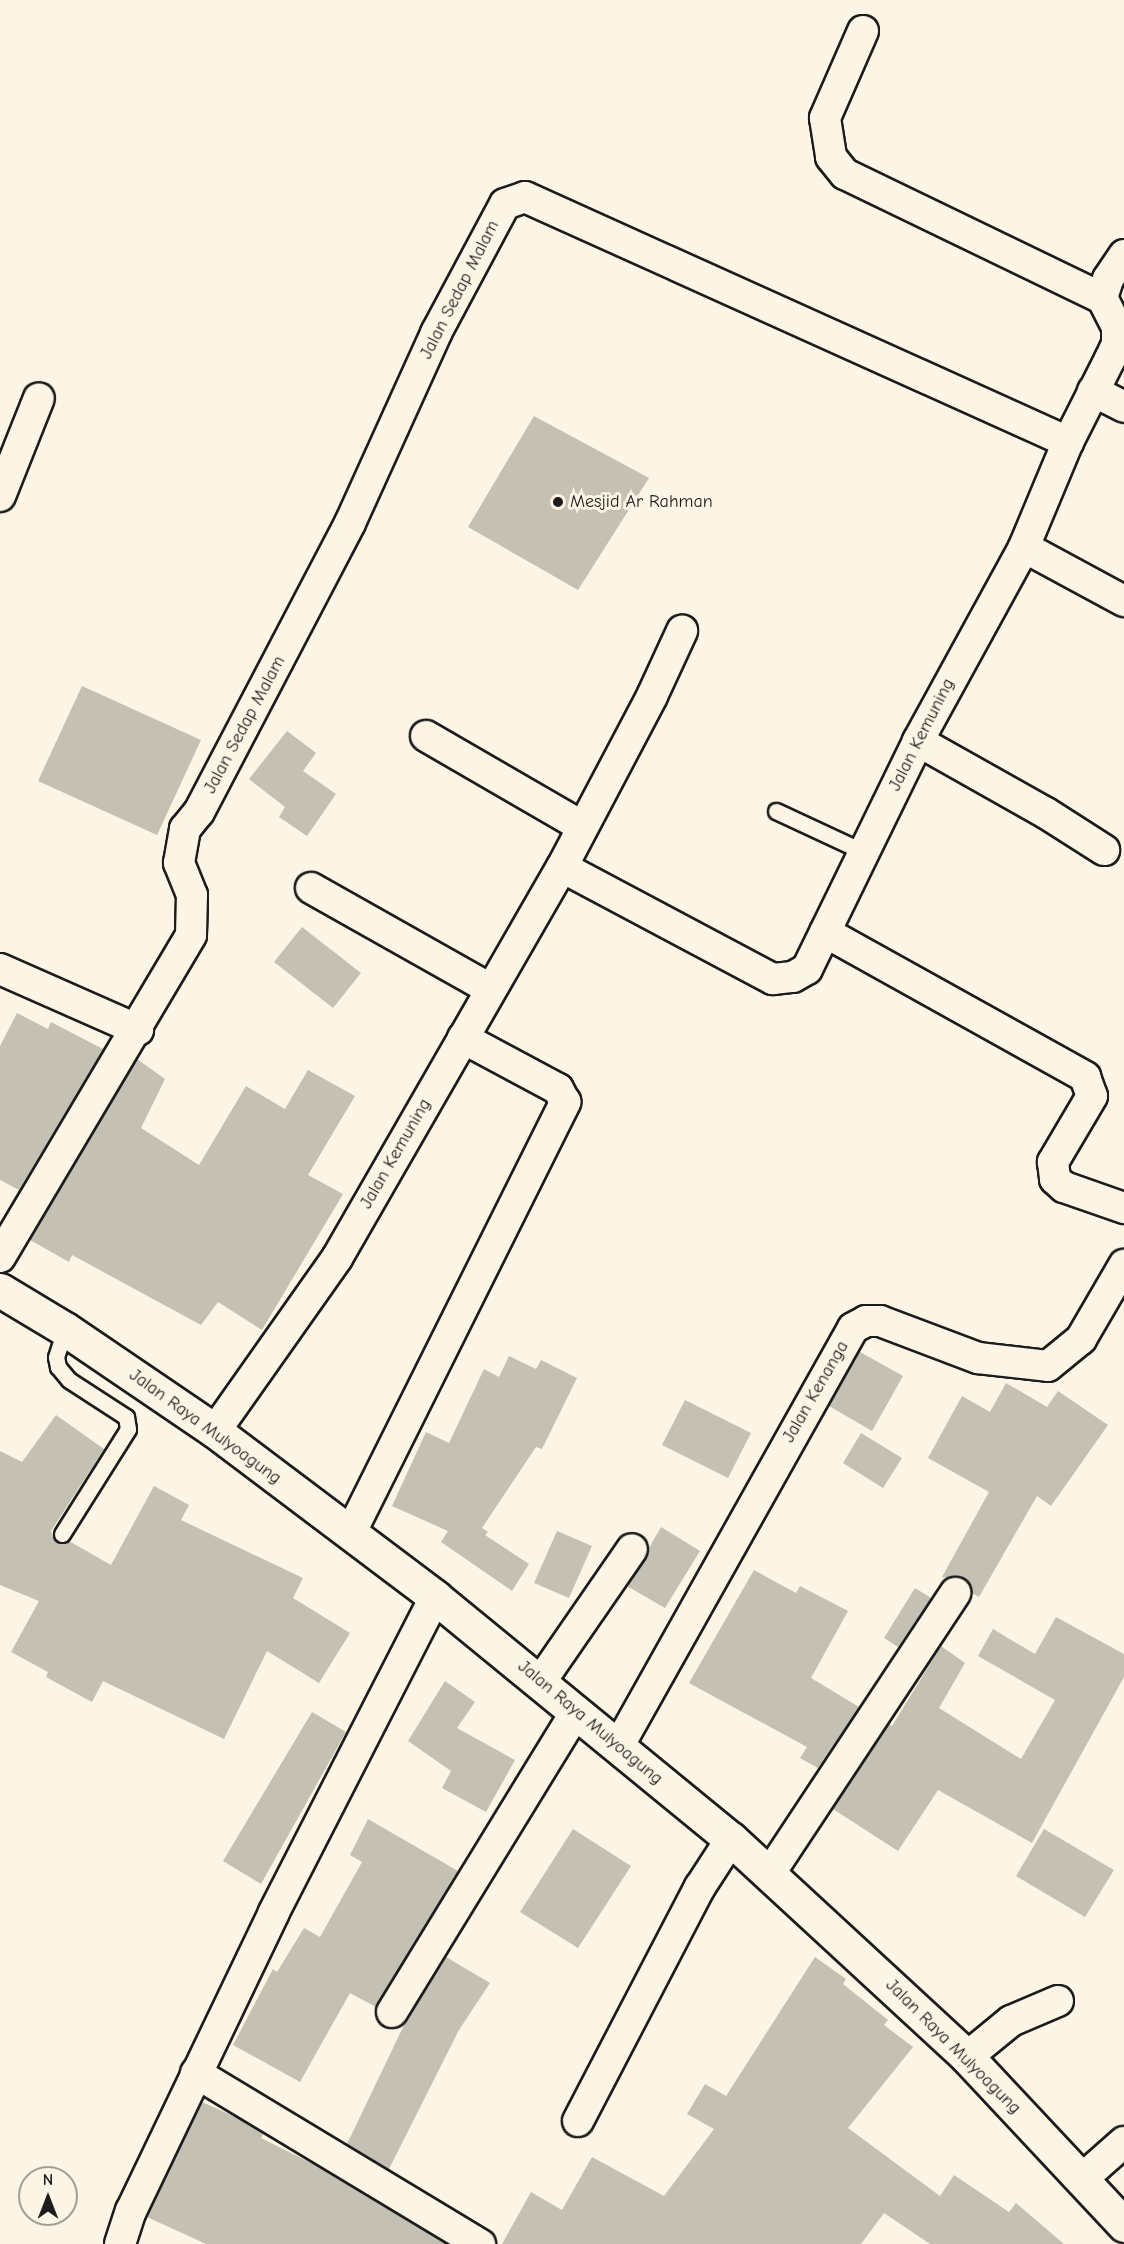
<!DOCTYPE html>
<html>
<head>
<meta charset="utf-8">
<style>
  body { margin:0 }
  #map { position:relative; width:1124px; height:2244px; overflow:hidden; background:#fcf5e5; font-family:"Comic Neue",sans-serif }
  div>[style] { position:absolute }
  .building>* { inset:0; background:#c4c0b3 }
  .roads { filter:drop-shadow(2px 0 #1c1c1c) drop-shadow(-2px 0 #1c1c1c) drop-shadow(0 2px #1c1c1c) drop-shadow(0 -2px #1c1c1c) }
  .service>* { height:15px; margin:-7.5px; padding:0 7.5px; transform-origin:7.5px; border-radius:7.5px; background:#fcf5e5 }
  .minor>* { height:30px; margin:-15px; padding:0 15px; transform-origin:15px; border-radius:15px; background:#fcf5e5 }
  .primary>* { height:33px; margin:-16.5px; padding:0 16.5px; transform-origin:16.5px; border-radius:16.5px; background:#fcf5e5 }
  .dots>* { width:16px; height:16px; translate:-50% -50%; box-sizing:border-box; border:3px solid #fcf5e5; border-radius:50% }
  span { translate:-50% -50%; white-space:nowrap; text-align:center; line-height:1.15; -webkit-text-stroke:6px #fcf5e5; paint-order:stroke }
  .street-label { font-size:18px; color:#1c1c1c }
  .poi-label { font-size:18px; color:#1c1c1c }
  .left { translate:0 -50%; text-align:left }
  .north { position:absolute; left:18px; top:2166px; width:60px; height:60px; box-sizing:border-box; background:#fcf5e5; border:2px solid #a29e95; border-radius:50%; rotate:0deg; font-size:16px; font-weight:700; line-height:24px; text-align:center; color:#1c1c1c }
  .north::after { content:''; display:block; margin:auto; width:21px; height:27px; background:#1c1c1c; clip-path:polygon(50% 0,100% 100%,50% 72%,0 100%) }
</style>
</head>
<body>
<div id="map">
  <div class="building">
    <div style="clip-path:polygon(534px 416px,649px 478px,578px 590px,468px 527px)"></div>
    <div style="clip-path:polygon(82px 686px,201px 740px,157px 835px,38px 781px)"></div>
    <div style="clip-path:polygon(287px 731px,316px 753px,303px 771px,336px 794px,307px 836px,279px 817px,285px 807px,249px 779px)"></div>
    <div style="clip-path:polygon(302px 927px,361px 973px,333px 1008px,274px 962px)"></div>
    <div style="clip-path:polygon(17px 1013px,48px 1029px,51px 1022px,103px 1049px,19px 1190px,0 1180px,0 1046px)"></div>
    <div style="clip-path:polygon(137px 1059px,165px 1079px,141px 1128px,199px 1165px,246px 1086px,285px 1109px,308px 1070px,355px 1096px,308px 1175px,343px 1194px,262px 1330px,218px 1302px,201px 1325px,72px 1255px,69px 1262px,30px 1240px)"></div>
    <div style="clip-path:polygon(860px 1352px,903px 1376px,872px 1431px,829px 1406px)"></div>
    <div style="clip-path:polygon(509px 1356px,536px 1369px,541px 1360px,577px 1378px,542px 1449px,536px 1447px,482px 1528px,488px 1532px,485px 1535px,529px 1564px,512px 1591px,441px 1542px,448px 1531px,392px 1506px,426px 1432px,449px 1443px,484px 1369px,499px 1377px)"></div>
    <div style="clip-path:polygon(1006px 1383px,1047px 1407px,1058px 1391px,1108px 1425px,1051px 1506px,1037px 1496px,979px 1597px,972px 1593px,964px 1578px,942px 1577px,989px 1492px,928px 1458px,962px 1396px,990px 1412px)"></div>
    <div style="clip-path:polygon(685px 1400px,751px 1433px,728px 1478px,662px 1445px)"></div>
    <div style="clip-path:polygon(56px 1415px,104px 1449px,51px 1531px,56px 1542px,69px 1541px,111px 1565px,154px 1486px,189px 1505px,181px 1520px,303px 1578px,293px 1598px,350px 1633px,319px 1683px,267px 1651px,224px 1739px,103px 1681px,92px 1702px,46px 1677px,48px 1672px,11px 1652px,39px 1601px,0 1585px,0 1451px,22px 1462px)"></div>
    <div style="clip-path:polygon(861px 1433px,902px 1458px,883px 1488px,843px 1463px)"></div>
    <div style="clip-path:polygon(661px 1527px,700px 1551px,665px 1608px,627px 1586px)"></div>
    <div style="clip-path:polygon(557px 1531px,592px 1546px,569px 1598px,534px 1583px)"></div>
    <div style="clip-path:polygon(754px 1570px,796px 1593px,800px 1586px,848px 1611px,811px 1678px,859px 1707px,818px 1768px,800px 1758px,807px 1747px,689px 1683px)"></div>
    <div style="clip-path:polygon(915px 1588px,931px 1598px,898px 1647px,884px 1638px)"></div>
    <div style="clip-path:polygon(1056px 1617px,1124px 1654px,1124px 1677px,1032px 1843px,938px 1790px,898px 1851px,833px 1809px,889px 1724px,892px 1726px,941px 1646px,965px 1663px,939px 1708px,1021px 1759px,1055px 1700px,978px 1656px,993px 1629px,1035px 1654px)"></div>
    <div style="clip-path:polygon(445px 1681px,475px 1702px,457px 1728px,515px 1760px,486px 1812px,442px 1788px,451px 1771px,408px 1741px)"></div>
    <div style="clip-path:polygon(312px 1712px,346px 1732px,261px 1884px,223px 1861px)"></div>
    <div style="clip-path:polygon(368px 1819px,458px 1871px,376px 2007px,350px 1993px,300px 2082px,233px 2045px,273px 1969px,277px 1972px,304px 1928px,320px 1937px,362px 1862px,350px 1855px)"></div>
    <div style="clip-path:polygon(573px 1829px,631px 1866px,578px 1948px,520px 1912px)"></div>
    <div style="clip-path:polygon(1044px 1829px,1114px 1870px,1085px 1917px,1016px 1876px)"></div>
    <div style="clip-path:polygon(446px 1957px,490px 1983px,459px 2030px,389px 2169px,347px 2144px,405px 2023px)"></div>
    <div style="clip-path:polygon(815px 1957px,846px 1979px,843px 1984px,888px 2020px,884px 2025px,913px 2047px,848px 2128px,940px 2196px,954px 2175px,1009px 2212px,1016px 2203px,1064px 2244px,930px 2244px,884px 2213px,861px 2244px,502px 2244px,531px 2192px,562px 2210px,592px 2157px,664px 2196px,714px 2129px,687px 2114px,705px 2084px,726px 2096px)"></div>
    <div style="clip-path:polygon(202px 2102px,238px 2118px,263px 2134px,261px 2138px,313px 2164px,447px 2244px,206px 2244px,147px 2217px)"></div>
  </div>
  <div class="roads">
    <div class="service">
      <div style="left:776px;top:811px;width:97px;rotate:25deg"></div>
      <div style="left:62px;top:1534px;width:124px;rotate:-57.8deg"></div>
      <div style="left:128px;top:1429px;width:12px;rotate:-99deg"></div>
      <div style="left:126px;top:1417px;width:68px;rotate:-147deg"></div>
      <div style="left:69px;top:1380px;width:17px;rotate:-130deg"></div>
      <div style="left:58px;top:1367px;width:10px;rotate:-101deg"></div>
      <div style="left:56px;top:1357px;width:29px;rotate:-72deg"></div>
    </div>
    <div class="minor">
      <div style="left:863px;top:31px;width:95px;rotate:113.6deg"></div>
      <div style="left:825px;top:118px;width:39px;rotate:81deg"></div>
      <div style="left:831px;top:157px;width:22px;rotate:51deg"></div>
      <div style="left:845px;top:174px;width:285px;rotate:25.8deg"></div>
      <div style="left:1102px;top:298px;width:20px;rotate:-72deg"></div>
      <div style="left:1108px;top:279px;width:29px;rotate:-56deg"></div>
      <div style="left:1093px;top:391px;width:35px;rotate:27deg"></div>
      <div style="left:0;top:496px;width:105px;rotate:-68.3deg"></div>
      <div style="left:1024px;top:547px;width:114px;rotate:28.4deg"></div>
      <div style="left:426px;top:736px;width:179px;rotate:30.1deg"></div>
      <div style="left:918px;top:741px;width:147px;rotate:29.4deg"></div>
      <div style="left:1046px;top:813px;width:69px;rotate:32.5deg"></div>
      <div style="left:562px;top:867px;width:239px;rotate:28deg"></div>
      <div style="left:773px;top:979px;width:20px;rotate:-6deg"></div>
      <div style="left:793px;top:977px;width:16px;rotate:-30deg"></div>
      <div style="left:807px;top:969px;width:254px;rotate:-64deg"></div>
      <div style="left:918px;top:741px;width:221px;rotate:-61.3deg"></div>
      <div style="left:1024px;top:547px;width:114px;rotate:-67.3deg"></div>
      <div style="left:1068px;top:442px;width:93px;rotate:-63.2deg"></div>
      <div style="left:1110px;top:359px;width:17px;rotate:-65deg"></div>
      <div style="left:1117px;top:344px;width:17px;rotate:-90deg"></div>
      <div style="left:1117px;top:327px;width:33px;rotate:-117deg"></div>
      <div style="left:311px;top:888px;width:206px;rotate:29.4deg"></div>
      <div style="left:825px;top:932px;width:298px;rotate:29.1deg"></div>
      <div style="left:1085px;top:1077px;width:20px;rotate:70deg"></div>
      <div style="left:1092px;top:1096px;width:77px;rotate:120.6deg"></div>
      <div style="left:1053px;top:1162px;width:17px;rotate:83deg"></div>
      <div style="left:1055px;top:1179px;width:12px;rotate:42deg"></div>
      <div style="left:1064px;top:1187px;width:64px;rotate:19.3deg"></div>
      <div style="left:0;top:969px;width:151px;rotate:23.8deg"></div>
      <div style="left:0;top:1257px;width:374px;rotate:-59.3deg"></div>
      <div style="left:191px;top:935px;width:40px;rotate:-88.6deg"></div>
      <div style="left:192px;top:895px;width:35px;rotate:-112deg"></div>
      <div style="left:179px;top:863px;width:35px;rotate:-80deg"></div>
      <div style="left:185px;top:829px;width:22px;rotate:-51deg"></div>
      <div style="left:199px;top:812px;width:326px;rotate:-62.4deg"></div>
      <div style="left:350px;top:523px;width:209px;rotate:-65.6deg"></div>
      <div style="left:436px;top:333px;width:146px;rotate:-61.9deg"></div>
      <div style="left:505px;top:204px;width:21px;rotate:-19deg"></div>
      <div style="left:525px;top:197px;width:596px;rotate:24.28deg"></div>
      <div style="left:215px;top:1431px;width:212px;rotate:-54.8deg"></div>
      <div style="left:337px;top:1258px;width:451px;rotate:-60.1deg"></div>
      <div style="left:562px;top:867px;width:193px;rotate:-62.2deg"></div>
      <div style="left:652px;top:696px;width:72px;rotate:-65.2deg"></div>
      <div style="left:350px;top:1534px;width:483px;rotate:-63.5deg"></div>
      <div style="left:565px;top:1102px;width:15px;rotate:-118deg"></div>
      <div style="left:558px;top:1089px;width:108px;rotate:-151.8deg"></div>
      <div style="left:541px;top:1681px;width:160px;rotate:-55.4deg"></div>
      <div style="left:618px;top:1747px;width:480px;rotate:-60.7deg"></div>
      <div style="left:853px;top:1328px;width:15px;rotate:-28deg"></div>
      <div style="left:866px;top:1321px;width:14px"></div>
      <div style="left:880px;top:1321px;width:105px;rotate:20.7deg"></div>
      <div style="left:978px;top:1358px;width:70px;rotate:6.5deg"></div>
      <div style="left:1048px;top:1366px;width:43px;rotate:-39.3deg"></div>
      <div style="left:1081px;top:1339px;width:86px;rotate:-59.8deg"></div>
      <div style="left:770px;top:1873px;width:336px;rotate:-56.5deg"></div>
      <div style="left:392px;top:2012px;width:352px;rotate:-58.5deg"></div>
      <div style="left:967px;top:2057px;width:57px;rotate:-39.3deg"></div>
      <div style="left:1011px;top:2021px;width:51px;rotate:-23.1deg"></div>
      <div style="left:196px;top:2073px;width:332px;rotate:31.1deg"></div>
      <div style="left:578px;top:2121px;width:264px;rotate:-62.5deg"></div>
      <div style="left:700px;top:1887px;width:57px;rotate:-57.1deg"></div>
      <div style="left:1082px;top:2179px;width:56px;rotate:-41.4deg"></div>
      <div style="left:120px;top:2244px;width:35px;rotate:-72deg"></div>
      <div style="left:131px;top:2211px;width:331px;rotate:-64.4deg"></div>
      <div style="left:274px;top:1912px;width:354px;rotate:-62.9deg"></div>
    </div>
    <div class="primary">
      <div style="left:0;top:1290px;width:76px;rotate:31deg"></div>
      <div style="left:65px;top:1329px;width:181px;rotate:34.2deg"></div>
      <div style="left:215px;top:1431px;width:276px;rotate:37deg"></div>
      <div style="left:435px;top:1597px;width:382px;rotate:39.3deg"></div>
      <div style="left:731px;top:1839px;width:321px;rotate:42.7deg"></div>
      <div style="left:967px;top:2057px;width:230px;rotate:46.9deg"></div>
    </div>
  </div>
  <div class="dots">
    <div style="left:558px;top:502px;background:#1c1c1c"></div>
  </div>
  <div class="street-label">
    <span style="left:460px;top:290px;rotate:-63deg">Jalan Sedap Malam</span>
    <span style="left:245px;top:725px;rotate:-62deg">Jalan Sedap Malam</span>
    <span style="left:922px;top:735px;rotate:-63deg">Jalan Kemuning</span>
    <span style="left:396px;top:1154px;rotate:-60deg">Jalan Kemuning</span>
    <span style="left:816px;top:1392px;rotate:-60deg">Jalan Kenanga</span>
    <span style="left:205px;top:1427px;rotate:36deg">Jalan Raya Mulyoagung</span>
    <span style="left:590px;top:1723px;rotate:40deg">Jalan Raya Mulyoagung</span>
    <span style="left:953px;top:2047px;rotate:45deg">Jalan Raya Mulyoagung</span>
  </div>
  <div class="poi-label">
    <span class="left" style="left:570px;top:502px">Mesjid Ar Rahman</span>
  </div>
  <div class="north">N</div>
</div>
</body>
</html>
